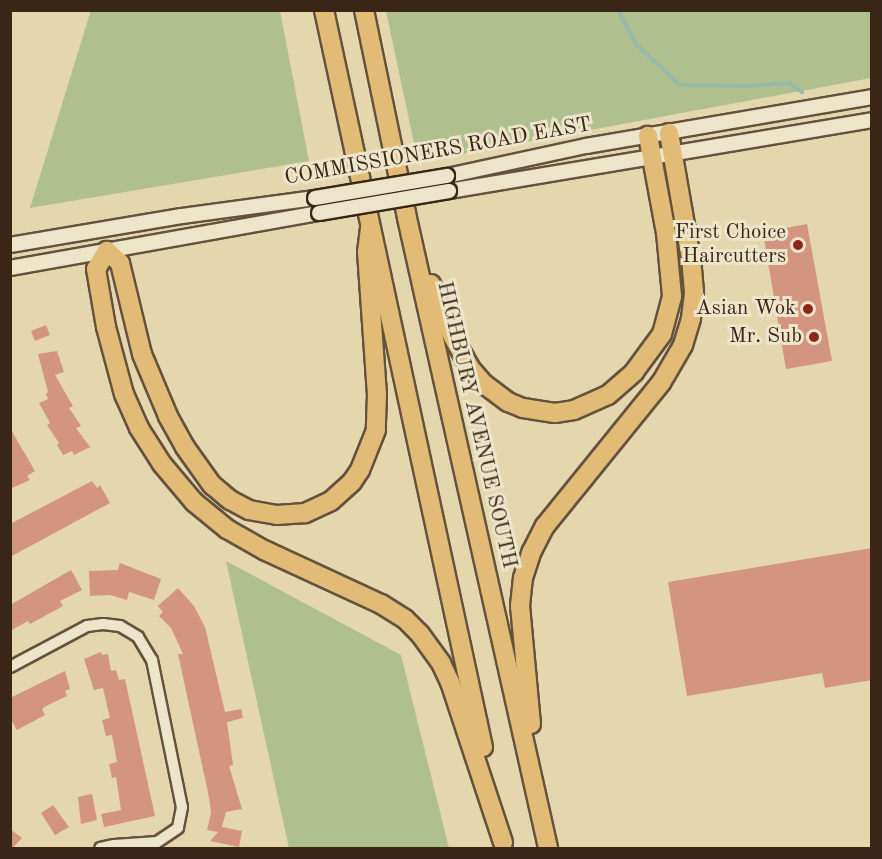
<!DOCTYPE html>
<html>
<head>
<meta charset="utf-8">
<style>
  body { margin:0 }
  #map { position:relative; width:882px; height:859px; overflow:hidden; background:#e4d7ae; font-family:"Old Standard TT",serif }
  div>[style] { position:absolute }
  .green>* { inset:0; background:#b0bf8e }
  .stream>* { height:4px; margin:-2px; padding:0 2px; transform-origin:2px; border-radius:2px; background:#95baaa }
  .building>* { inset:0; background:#d39580 }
  .roads { filter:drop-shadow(2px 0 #64523d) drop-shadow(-2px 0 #64523d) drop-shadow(0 2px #64523d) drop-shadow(0 -2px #64523d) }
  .minor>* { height:10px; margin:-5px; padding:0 5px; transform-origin:5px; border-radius:5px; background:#ede5ca }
  .secondary>* { height:14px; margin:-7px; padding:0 7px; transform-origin:7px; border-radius:7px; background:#ede5ca }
  .motorway>* { height:18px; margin:-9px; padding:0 9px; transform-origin:9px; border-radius:9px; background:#e2bc77 }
  .bridges { filter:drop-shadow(2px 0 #392617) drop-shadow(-2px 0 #392617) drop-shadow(0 2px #392617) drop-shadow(0 -2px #392617) }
  .secondary-bridge>* { height:14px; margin:-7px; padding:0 7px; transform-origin:7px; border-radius:7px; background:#ede5ca }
  .dots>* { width:16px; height:16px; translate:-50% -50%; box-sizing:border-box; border:3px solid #ede5ca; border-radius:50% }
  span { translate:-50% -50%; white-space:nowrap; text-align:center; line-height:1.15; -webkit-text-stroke:6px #ede5ca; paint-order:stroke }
  .street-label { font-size:21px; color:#392617 }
  .poi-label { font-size:21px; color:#392617 }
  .right { translate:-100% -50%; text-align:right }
  .frame { position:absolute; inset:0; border:12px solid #392617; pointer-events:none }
</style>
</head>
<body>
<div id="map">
  <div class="green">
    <div style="clip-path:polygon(91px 10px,280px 11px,309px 161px,30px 208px)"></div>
    <div style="clip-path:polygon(386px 11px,871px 11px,871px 78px,418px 162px)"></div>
    <div style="clip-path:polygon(226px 561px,401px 655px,449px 848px,289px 848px)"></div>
  </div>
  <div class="stream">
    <div style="left:618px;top:10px;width:40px;rotate:62deg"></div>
    <div style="left:637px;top:45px;width:59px;rotate:42.9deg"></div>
    <div style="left:680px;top:85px;width:65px;rotate:0.9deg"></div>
    <div style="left:745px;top:86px;width:44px;rotate:-3.9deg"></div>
    <div style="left:789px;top:83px;width:16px;rotate:35deg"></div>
  </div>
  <div class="building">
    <div style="clip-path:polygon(807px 224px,832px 361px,786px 369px,763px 232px)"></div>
    <div style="clip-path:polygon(46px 325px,50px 335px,35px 341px,31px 331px)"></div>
    <div style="clip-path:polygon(57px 351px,64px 372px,55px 375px,73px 406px,69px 408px,81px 426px,76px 428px,90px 447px,74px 455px,72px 451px,63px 455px,57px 445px,59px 443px,47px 425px,50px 423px,39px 403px,48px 399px,46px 394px,48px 392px,38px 354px)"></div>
    <div style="clip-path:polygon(10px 428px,35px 471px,27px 476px,30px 480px,10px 489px)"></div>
    <div style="clip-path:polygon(92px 481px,97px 488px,100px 485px,110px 503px,10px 557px,10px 524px)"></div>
    <div style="clip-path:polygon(872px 548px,872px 680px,825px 688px,822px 673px,687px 696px,668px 582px)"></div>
    <div style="clip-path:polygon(120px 563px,161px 579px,154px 600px,129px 592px,127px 600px,110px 595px,90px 596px,89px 571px,118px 570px)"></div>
    <div style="clip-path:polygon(71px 570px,82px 590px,60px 601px,63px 606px,30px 624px,28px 621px,10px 631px,10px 605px)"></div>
    <div style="clip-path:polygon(178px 588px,194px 606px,205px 627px,225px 712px,241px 709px,243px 718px,227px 722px,233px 765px,229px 766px,242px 809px,226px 812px,222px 827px,242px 831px,239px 847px,210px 841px,218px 832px,207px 830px,211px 813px,209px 797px,178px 654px,183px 654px,171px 628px,159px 616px,163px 612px,158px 606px)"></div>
    <div style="clip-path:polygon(101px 652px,102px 655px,108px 654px,111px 671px,116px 670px,119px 680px,125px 679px,155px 816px,104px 827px,101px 814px,121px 810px,116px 777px,112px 778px,109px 764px,117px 762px,112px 735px,106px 736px,102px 720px,110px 718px,103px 688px,94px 690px,84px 659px)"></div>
    <div style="clip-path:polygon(65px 671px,70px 689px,65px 691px,67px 696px,46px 706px,42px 709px,45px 715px,17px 730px,10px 718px,10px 698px)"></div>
    <div style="clip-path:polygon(92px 794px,97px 820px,81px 824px,78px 797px)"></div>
    <div style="clip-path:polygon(53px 805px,69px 827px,55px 835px,41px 813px)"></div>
    <div style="clip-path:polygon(10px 829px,22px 838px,12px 849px,10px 849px)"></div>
  </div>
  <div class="roads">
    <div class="minor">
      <div style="left:10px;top:667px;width:87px;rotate:-28deg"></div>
      <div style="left:87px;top:626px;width:16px;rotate:-7deg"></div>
      <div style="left:103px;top:624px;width:17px;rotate:7deg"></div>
      <div style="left:120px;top:626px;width:21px;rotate:31deg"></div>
      <div style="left:138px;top:637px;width:27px;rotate:59deg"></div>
      <div style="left:152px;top:660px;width:150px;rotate:78.5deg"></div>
      <div style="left:182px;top:807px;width:21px;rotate:101deg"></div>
      <div style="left:178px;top:828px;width:25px;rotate:146deg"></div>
      <div style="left:157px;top:842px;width:43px;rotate:176deg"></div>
      <div style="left:114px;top:845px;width:14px;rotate:168deg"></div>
    </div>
    <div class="secondary">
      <div style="left:447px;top:176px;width:142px;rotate:-12.2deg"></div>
      <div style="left:586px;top:146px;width:290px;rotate:-9.7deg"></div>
      <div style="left:449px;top:191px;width:429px;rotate:-9.5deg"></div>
      <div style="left:10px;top:245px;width:174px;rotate:-9.6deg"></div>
      <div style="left:182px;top:216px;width:134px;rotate:-7.7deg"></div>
      <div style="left:10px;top:268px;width:314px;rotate:-10.1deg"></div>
    </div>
    <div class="motorway">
      <div style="left:324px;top:10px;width:754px;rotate:77.83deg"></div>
      <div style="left:364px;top:10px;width:212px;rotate:78.3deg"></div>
      <div style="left:407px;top:218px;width:646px;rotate:77.38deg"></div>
      <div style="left:370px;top:228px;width:24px;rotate:97deg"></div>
      <div style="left:367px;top:252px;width:142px;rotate:86deg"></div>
      <div style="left:377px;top:394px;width:36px;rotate:92deg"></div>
      <div style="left:376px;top:430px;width:43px;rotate:111.8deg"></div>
      <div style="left:360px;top:470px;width:14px;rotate:124deg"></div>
      <div style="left:352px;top:482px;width:28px;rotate:138deg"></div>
      <div style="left:331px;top:501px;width:29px;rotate:155deg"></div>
      <div style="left:305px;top:513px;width:28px;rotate:176deg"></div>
      <div style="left:277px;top:515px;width:28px;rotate:-170deg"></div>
      <div style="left:249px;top:510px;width:21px;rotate:-152deg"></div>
      <div style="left:230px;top:500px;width:23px;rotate:-140deg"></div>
      <div style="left:212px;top:485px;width:47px;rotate:-125.4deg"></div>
      <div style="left:185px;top:447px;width:35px;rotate:-119deg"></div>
      <div style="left:168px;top:416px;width:67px;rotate:-112.8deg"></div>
      <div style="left:142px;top:354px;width:94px;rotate:-103.6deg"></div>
      <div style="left:120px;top:263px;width:18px;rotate:-137deg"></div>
      <div style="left:107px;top:251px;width:21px;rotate:121deg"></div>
      <div style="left:96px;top:269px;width:59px;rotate:80.2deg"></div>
      <div style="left:106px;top:327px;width:69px;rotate:75deg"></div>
      <div style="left:124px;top:394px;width:37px;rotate:66deg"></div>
      <div style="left:139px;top:428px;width:43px;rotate:57.4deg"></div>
      <div style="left:162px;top:464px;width:50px;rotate:49.9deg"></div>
      <div style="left:194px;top:502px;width:43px;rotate:39.3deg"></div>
      <div style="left:227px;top:529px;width:43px;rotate:29.6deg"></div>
      <div style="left:264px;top:550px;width:129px;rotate:24.8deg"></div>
      <div style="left:381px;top:604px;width:28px;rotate:32deg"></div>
      <div style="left:405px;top:619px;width:21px;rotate:45deg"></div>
      <div style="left:420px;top:634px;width:36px;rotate:54deg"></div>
      <div style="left:441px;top:663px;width:21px;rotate:65deg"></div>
      <div style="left:450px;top:682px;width:169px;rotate:71.7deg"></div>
      <div style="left:431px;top:284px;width:57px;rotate:67.5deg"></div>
      <div style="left:453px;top:337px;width:35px;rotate:61deg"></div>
      <div style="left:470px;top:368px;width:21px;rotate:49deg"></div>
      <div style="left:484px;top:384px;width:30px;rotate:37deg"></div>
      <div style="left:508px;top:402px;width:16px;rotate:22deg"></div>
      <div style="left:523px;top:408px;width:32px;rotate:9deg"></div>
      <div style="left:555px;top:413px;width:19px;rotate:-9deg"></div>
      <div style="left:574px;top:410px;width:37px;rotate:-24deg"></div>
      <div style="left:608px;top:395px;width:35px;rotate:-41deg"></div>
      <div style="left:634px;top:372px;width:47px;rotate:-53.6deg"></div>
      <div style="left:662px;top:334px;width:39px;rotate:-75deg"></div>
      <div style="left:672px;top:296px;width:63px;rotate:-95.4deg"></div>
      <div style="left:666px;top:233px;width:99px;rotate:-100.5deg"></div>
      <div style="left:531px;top:724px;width:119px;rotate:-95.3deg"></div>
      <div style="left:520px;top:606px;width:28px;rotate:-84deg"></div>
      <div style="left:523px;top:578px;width:28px;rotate:-72deg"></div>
      <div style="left:532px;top:551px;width:28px;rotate:-63deg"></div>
      <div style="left:545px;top:526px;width:184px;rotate:-51deg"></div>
      <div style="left:661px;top:383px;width:44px;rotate:-59.9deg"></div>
      <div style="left:683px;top:345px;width:28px;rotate:-73deg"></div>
      <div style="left:691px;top:318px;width:26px;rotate:-83deg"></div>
      <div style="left:694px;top:292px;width:33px;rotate:-95deg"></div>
      <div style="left:691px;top:259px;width:128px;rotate:-99.9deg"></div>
    </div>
  </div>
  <div class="bridges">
    <div class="secondary-bridge">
      <div style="left:315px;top:198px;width:134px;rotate:-9.5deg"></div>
      <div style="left:319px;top:213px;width:132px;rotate:-9.6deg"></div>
    </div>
  </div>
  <div class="dots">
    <div style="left:798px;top:245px;background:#8f2418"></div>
    <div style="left:808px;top:309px;background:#8f2418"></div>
    <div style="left:814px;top:337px;background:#8f2418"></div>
  </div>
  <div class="street-label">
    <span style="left:438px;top:152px;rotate:-10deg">COMMISSIONERS ROAD EAST</span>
    <span style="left:476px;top:425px;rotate:77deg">HIGHBURY AVENUE SOUTH</span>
  </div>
  <div class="poi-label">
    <span class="right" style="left:786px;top:245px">First Choice<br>Haircutters</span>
    <span class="right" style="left:796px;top:309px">Asian Wok</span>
    <span class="right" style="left:802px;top:337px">Mr. Sub</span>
  </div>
  <div class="frame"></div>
</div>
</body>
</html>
